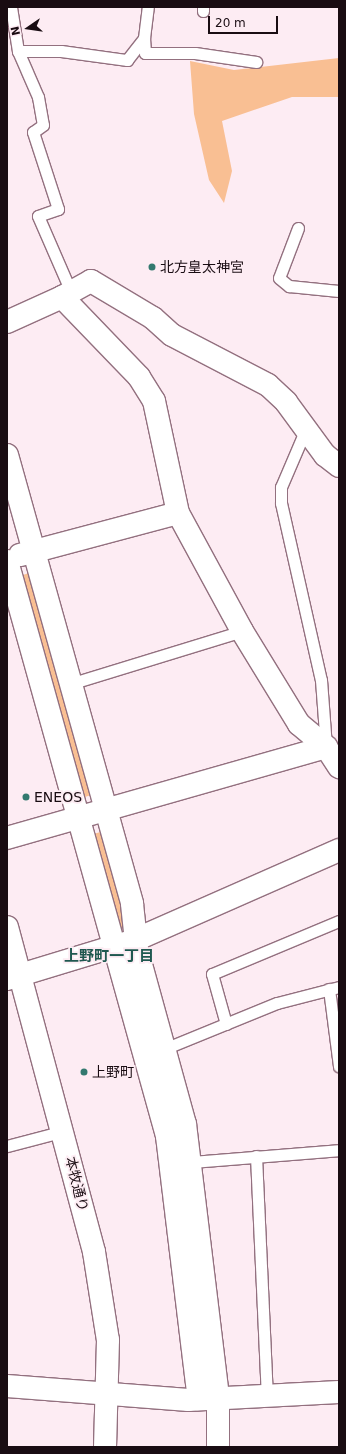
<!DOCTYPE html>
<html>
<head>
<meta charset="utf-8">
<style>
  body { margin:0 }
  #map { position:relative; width:346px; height:1454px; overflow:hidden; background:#fdecf3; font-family:"DejaVu Sans","Noto Sans JP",sans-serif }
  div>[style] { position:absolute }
  .green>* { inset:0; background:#f9bf93 }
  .roads { filter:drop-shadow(1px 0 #93707f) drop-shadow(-1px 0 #93707f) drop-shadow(0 1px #93707f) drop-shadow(0 -1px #93707f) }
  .lane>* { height:11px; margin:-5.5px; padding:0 5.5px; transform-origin:5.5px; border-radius:5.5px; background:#fff }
  .street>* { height:22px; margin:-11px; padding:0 11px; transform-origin:11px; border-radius:11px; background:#fff }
  .secondary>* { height:22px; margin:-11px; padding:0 11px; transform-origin:11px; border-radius:11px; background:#fff }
  .dots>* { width:11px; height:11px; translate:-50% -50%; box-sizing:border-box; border:2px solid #fdecf3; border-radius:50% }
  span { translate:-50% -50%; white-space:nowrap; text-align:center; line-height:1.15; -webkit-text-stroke:3.5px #fdecf3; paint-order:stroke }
  .poi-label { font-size:14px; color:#190c12 }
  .left { translate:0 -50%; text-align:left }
  .street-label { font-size:14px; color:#190c12 }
  .neighbourhood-label { font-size:15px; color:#1f5850; font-weight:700 }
  .frame { position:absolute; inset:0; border:8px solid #190c12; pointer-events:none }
  .north { position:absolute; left:8px; top:8px; width:40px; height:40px; -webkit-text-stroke:3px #fdecf3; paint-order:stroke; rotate:257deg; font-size:11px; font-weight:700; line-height:16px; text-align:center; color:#190c12 }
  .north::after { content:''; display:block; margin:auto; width:14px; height:18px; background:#190c12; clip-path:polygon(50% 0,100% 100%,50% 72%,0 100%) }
  .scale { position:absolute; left:208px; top:16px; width:70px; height:18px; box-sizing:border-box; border:2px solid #190c12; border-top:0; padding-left:5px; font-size:12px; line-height:14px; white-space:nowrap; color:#190c12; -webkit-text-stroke:3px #fdecf3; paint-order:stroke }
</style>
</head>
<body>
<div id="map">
  <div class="green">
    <div style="clip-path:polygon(339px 58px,339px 97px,292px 97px,222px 121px,232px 171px,224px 203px,209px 180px,194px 114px,190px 61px,234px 70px)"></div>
    <div style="clip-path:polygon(32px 572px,94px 794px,79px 799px,17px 577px)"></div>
    <div style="clip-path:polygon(104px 831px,125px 909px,125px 927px,116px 930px,90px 835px)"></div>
  </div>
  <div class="roads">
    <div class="lane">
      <div style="left:11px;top:7px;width:45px;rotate:81deg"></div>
      <div style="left:18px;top:51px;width:50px;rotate:66.5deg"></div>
      <div style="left:38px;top:97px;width:28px;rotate:80deg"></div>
      <div style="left:43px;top:125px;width:12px;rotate:145deg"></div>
      <div style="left:33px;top:132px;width:81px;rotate:72deg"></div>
      <div style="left:58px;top:209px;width:21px;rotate:161deg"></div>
      <div style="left:38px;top:216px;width:83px;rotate:66.5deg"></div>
      <div style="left:203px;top:11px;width:4px;rotate:-90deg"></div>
      <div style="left:144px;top:38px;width:15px;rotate:86deg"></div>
      <div style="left:145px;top:53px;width:50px"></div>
      <div style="left:195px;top:53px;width:62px;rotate:8.4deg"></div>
      <div style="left:18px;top:51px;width:43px"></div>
      <div style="left:61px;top:51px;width:67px;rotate:7.8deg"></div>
      <div style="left:127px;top:60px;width:28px;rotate:-52deg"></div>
      <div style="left:144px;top:38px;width:31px;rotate:-83deg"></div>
      <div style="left:298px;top:228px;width:53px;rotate:110.8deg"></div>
      <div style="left:279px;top:278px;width:13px;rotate:39deg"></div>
      <div style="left:289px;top:286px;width:50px;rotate:5.7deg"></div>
      <div style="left:305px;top:431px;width:61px;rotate:113.2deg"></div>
      <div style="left:281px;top:487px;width:16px;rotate:90deg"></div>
      <div style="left:281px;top:503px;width:181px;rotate:77.3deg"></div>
      <div style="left:321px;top:680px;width:67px;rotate:85.7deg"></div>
      <div style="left:70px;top:684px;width:180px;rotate:-17.1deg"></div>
      <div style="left:329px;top:989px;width:78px;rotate:82.6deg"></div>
      <div style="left:226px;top:1024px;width:52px;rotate:-105.6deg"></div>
      <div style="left:212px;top:974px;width:138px;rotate:-22.7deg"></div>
      <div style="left:164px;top:1049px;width:122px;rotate:-22.2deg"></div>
      <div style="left:277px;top:1003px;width:64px;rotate:-14.5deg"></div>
      <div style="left:7px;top:1146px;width:59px;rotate:-14.7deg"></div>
      <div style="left:256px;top:1156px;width:238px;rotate:87.4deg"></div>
      <div style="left:191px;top:1162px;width:148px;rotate:-4.6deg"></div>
    </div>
    <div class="street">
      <div style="left:62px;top:297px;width:33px;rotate:-29deg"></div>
      <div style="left:91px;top:281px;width:72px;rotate:30.8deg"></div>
      <div style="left:153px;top:318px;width:25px;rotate:42deg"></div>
      <div style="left:172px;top:335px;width:108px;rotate:27.5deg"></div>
      <div style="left:268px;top:385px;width:25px;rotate:43deg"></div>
      <div style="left:286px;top:402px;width:66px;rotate:53.7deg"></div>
      <div style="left:325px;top:455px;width:18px;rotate:38deg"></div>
      <div style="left:7px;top:322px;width:60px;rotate:-24.4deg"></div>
      <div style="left:62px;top:297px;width:111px;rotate:46.1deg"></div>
      <div style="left:139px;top:377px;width:28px;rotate:58deg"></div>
      <div style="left:154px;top:401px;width:115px;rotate:77.9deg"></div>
      <div style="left:178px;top:513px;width:134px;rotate:61.5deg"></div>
      <div style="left:242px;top:631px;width:109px;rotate:58.5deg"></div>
      <div style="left:299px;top:724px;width:35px;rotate:40deg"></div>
      <div style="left:326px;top:747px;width:24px;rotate:57deg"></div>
      <div style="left:7px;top:455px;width:466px;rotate:74.4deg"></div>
      <div style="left:132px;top:904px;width:46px;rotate:83.8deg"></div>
      <div style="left:137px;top:950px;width:180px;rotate:74.6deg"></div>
      <div style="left:185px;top:1124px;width:276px;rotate:83.1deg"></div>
      <div style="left:218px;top:1398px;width:49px;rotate:90deg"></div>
      <div style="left:20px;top:555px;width:163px;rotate:-14.9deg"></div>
      <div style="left:7px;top:561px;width:597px;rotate:74.45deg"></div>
      <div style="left:167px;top:1136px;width:265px;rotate:83.1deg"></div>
      <div style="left:7px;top:838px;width:332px;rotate:-15.9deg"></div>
      <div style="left:7px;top:979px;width:134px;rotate:-16.9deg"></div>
      <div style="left:135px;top:940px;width:223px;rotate:-23.8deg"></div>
      <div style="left:7px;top:1386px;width:182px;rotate:4.4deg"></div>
      <div style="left:188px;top:1400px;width:151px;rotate:-3deg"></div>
    </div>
    <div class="secondary">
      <div style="left:7px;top:927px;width:336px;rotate:75deg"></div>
      <div style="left:94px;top:1252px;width:89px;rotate:81deg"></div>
      <div style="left:108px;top:1340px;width:107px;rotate:91.6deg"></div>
    </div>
  </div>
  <div class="dots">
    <div style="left:152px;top:267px;background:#33796f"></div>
    <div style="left:26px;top:797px;background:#33796f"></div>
    <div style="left:84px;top:1072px;background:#33796f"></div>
  </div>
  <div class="poi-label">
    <span class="left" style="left:160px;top:267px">北方皇太神宮</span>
    <span class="left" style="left:34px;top:797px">ENEOS</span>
    <span class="left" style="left:92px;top:1072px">上野町</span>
  </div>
  <div class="street-label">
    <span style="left:77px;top:1184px;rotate:76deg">本牧通り</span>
  </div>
  <div class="neighbourhood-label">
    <span style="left:109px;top:957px">上野町一丁目</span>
  </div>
  <div class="frame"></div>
  <div class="north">N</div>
  <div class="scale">20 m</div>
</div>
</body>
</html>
